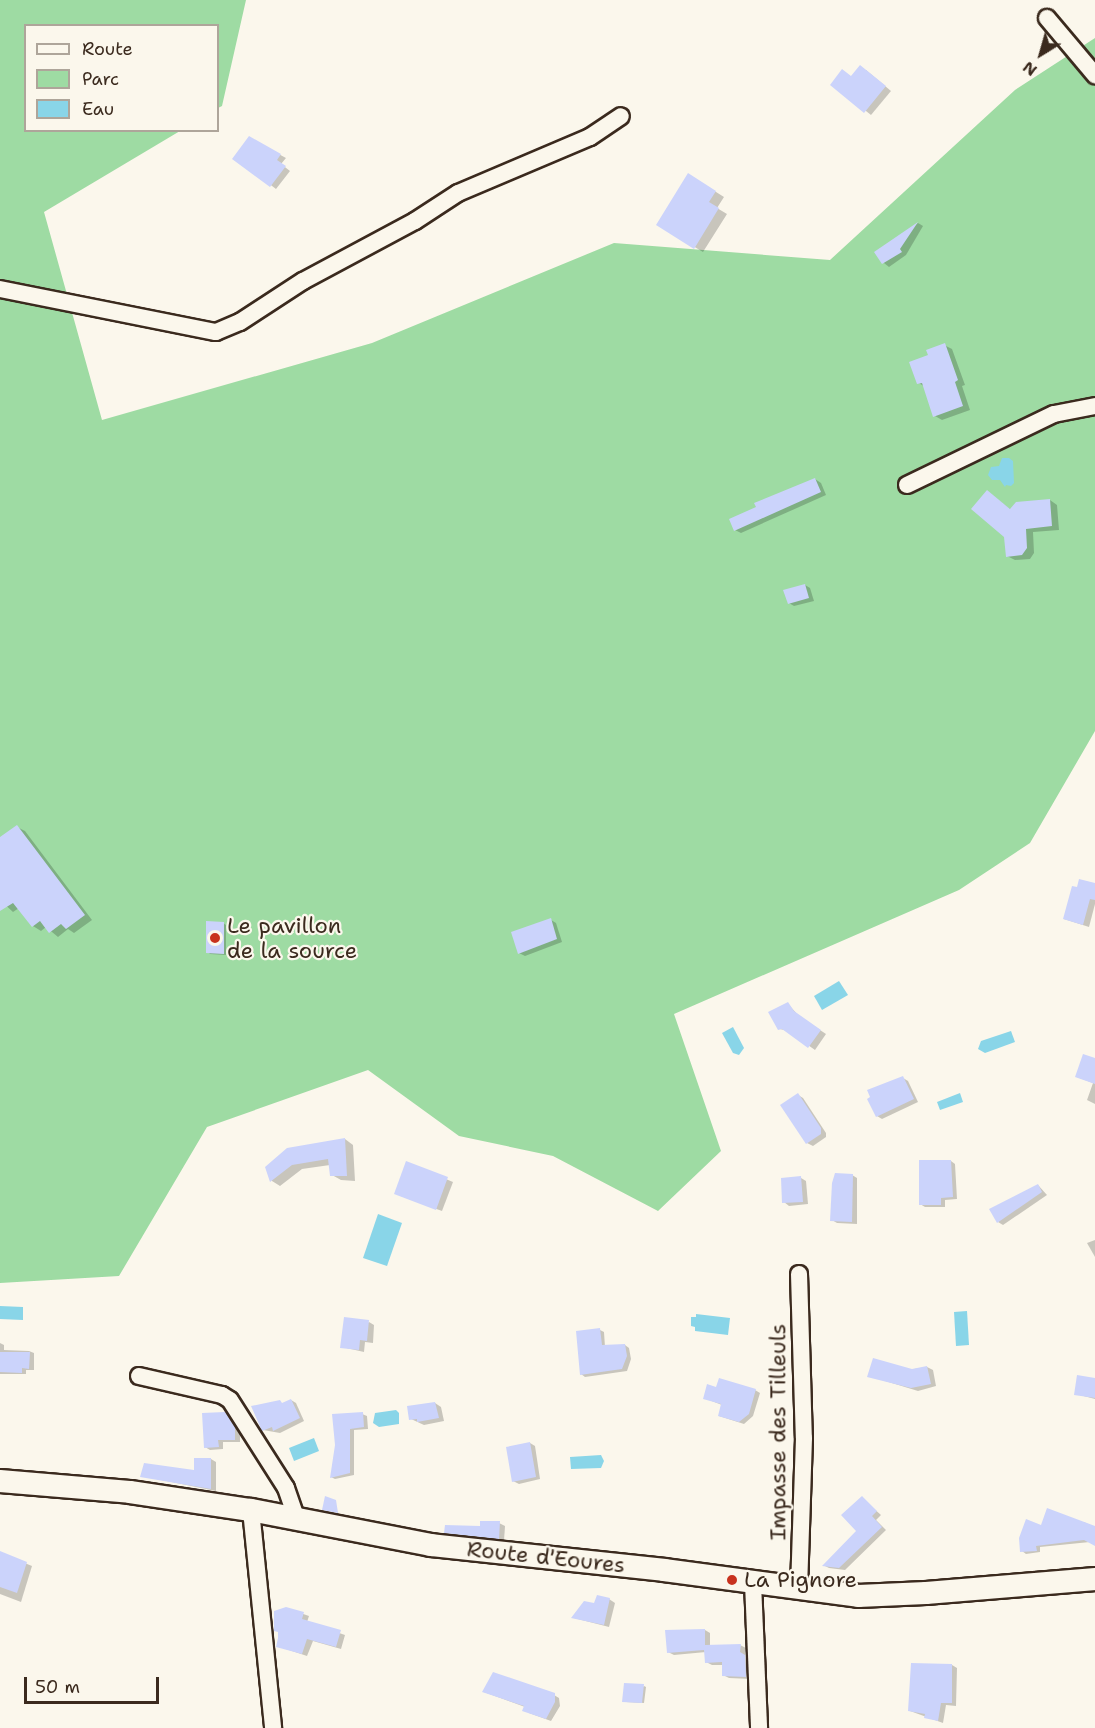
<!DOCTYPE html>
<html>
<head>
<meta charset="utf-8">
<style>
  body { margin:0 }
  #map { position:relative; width:1095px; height:1728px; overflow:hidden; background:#fbf7ec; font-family:"Shantell Sans",sans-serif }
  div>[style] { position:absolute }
  .green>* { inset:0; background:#9edba3 }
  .water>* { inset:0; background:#89d5e8 }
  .shadow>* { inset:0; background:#0003 }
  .building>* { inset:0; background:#cbd3fb }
  .roads { filter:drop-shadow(2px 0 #3b2a1e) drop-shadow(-2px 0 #3b2a1e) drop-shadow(0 2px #3b2a1e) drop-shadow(0 -2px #3b2a1e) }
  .street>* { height:16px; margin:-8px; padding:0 8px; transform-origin:8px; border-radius:8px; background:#fbf7ec }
  .secondary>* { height:22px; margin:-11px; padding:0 11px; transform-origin:11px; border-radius:11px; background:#fbf7ec }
  .dots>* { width:16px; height:16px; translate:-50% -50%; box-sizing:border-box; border:3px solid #fbf7ec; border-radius:50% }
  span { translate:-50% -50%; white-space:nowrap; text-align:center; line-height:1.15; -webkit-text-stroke:4.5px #fbf7ec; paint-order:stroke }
  .poi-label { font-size:22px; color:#3b2a1e }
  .left { translate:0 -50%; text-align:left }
  .street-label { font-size:22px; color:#3b2a1e }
  .legend { position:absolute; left:24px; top:24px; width:195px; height:108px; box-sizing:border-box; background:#fbf7ec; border:2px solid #aea59a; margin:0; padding:8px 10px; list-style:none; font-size:18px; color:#3b2a1e }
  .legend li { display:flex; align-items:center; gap:12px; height:30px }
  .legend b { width:30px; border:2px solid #aea59a }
  .north { position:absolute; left:1011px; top:24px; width:60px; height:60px; -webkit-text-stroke:4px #fbf7ec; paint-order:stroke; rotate:217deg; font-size:16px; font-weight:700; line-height:24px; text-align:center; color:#3b2a1e }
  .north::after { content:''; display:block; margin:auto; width:21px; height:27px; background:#3b2a1e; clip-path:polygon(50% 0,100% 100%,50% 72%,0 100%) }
  .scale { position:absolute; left:24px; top:1677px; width:135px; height:27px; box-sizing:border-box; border:3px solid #3b2a1e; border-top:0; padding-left:8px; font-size:18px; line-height:21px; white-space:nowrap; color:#3b2a1e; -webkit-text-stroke:4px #fbf7ec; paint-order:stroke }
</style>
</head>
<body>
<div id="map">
  <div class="green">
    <div style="clip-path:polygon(0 0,246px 0,222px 106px,218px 108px,218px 26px,26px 26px,26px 130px,180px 131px,44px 212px,102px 420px,372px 343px,614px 243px,830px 260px,1015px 90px,1095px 38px,1095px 731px,1030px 843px,959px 890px,674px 1014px,721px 1151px,658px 1211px,553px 1156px,459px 1136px,368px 1070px,207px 1127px,119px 1276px,0 1283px)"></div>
  </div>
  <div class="water">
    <div style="clip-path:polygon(1002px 458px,1009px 458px,1013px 461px,1014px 483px,1011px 486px,1006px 485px,1005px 487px,1000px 480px,992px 480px,988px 475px,991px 467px,999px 466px)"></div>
    <div style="clip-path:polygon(839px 981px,848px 995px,822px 1010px,814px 996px)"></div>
    <div style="clip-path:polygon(733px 1027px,744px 1048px,739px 1055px,733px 1053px,722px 1033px)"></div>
    <div style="clip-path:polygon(1011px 1031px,1015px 1042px,985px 1053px,978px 1049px,981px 1041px)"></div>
    <div style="clip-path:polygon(960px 1093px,963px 1102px,940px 1110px,937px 1102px)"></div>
    <div style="clip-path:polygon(378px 1214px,402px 1223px,387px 1266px,363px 1258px)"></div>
    <div style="clip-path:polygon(0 1306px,23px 1307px,23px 1320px,0 1319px)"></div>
    <div style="clip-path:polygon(967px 1311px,969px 1345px,956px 1346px,954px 1312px)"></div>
    <div style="clip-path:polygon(696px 1314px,730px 1318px,728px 1335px,695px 1331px,695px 1327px,691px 1326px,691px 1317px,696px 1317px)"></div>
    <div style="clip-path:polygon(396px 1410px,399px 1413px,399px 1424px,379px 1427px,373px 1423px,375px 1413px)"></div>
    <div style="clip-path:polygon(314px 1438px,319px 1451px,294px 1461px,289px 1448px)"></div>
    <div style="clip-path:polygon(601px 1455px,604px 1461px,601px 1468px,571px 1469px,570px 1457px)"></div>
  </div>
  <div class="shadow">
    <div style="clip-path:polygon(866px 70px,891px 91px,871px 115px,832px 84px)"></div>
    <div style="clip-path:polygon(249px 138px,286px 158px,281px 164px,290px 171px,276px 189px,235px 158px)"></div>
    <div style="clip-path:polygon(689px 175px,724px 197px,717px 208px,727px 214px,703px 252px,658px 225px)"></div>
    <div style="clip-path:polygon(918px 223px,923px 226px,906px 255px,889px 267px,884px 263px,876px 252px)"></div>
    <div style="clip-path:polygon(944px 345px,952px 349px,965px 385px,962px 386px,970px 410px,942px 420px,935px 416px,925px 387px,919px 383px,929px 356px)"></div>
    <div style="clip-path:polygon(815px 479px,821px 483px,826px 495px,741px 533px,735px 530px)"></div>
    <div style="clip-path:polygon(988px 492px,1011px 510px,1050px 500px,1057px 505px,1059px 530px,1033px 532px,1034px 553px,1030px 559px,1015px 560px,1007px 556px,1005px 536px)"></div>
    <div style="clip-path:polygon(805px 585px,810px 588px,814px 601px,794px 606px,789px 603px)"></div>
    <div style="clip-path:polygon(17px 827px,25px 831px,92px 920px,74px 933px,68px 929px,58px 937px,46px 927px,41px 931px,33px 926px,19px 908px,13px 912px,0 900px,0 839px)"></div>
    <div style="clip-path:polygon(1095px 885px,1095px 904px,1089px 927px,1064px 919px)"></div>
    <div style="clip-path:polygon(551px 920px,556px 923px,562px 942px,525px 956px,519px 953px)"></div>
    <div style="clip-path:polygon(223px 923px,226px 925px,226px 955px,210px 954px,208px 952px)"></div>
    <div style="clip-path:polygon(788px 1004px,799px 1016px,826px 1034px,815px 1050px,788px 1031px,780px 1029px)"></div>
    <div style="clip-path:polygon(1095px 1059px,1095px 1104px,1087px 1100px,1093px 1083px,1077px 1077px)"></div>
    <div style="clip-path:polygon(903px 1078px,908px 1081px,918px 1102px,882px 1119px,877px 1116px)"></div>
    <div style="clip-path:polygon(798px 1095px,803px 1098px,826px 1133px,826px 1137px,813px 1146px,807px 1143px)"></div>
    <div style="clip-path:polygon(345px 1139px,353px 1145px,355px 1181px,341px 1180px,332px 1175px,330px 1165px,302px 1169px,280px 1186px,272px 1181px,267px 1167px)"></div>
    <div style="clip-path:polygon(951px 1161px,955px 1164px,957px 1199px,945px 1200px,945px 1207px,925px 1207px,920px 1204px)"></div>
    <div style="clip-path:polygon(407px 1163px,453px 1182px,442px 1211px,401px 1196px)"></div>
    <div style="clip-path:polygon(852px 1175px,857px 1178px,857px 1224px,837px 1223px,832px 1220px)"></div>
    <div style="clip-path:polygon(801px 1178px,806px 1181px,808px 1204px,789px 1206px,784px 1202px)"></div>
    <div style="clip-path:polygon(1038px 1185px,1047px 1195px,1003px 1225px,998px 1222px)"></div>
    <div style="clip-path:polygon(1095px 1240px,1095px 1257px,1087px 1243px)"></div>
    <div style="clip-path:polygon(369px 1322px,374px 1325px,373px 1343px,365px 1342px,364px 1352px,342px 1347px)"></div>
    <div style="clip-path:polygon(600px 1330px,604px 1332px,605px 1347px,625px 1345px,629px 1348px,631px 1359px,627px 1371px,585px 1377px,581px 1374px)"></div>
    <div style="clip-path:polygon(0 1343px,4px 1345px,4px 1350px,29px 1351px,34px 1353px,34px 1370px,26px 1370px,26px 1374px,0 1374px)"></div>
    <div style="clip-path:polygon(927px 1367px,933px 1370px,936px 1386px,918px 1391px,869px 1376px)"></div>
    <div style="clip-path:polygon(1095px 1379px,1095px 1399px,1076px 1394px)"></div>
    <div style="clip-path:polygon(717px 1389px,755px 1390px,760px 1393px,753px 1416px,744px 1424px,719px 1416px,722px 1405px,704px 1398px)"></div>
    <div style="clip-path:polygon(291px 1400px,296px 1403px,304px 1421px,280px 1433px,263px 1430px,283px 1404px)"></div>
    <div style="clip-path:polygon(435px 1403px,441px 1407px,444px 1421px,424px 1425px,411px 1419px)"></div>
    <div style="clip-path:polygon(225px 1413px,230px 1416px,240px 1431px,240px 1442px,223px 1442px,223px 1449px,210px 1450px,205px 1447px)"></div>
    <div style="clip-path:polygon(362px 1414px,367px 1416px,368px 1429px,354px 1430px,354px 1475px,335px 1479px,331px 1477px,336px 1445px)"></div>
    <div style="clip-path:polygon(530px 1443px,535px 1446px,540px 1479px,519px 1484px,513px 1481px)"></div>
    <div style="clip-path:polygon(211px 1459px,216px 1462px,216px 1491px,142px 1476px,196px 1472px)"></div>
    <div style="clip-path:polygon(862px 1498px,881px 1515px,876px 1520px,886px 1530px,845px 1570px,829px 1568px,825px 1566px,858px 1531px)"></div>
    <div style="clip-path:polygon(1084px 1522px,1095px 1528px,1095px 1544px,1090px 1542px,1040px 1547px,1040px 1552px,1026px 1554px,1022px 1551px,1042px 1527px,1084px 1524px)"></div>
    <div style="clip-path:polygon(499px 1523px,505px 1526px,504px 1541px,451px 1535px,445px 1532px)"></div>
    <div style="clip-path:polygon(0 1553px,32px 1566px,21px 1602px,0 1594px)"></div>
    <div style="clip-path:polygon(609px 1599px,615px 1603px,609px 1627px,574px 1618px)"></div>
    <div style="clip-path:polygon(286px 1608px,309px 1616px,307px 1622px,345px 1635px,341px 1649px,313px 1641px,307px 1656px,277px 1646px)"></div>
    <div style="clip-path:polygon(705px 1630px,710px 1633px,710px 1646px,740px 1645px,746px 1648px,746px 1657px,750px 1660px,751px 1679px,729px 1678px,723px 1675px,723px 1665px,712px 1665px,706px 1662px,706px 1652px,674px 1655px,668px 1652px)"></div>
    <div style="clip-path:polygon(952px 1665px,957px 1668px,956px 1706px,946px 1705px,943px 1723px,910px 1711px)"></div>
    <div style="clip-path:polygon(644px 1686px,646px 1687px,644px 1703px,626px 1702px)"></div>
    <div style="clip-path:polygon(484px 1692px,554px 1695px,559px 1698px,560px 1706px,551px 1721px,529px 1713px,525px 1707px)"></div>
  </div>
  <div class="building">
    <div style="clip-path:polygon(860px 65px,886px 86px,864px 113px,830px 85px,842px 69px,851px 76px)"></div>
    <div style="clip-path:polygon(249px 136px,281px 154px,277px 160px,286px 166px,270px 187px,232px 159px)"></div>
    <div style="clip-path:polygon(688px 173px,716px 191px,709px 202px,719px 208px,694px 249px,656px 225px)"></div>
    <div style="clip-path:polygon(918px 222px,900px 249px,902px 252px,882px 264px,874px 252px)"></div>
    <div style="clip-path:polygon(945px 343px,958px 380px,955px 382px,963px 406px,933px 417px,922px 383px,917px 384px,909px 362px,928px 355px,926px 350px)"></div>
    <div style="clip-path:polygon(815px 478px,821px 492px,734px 531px,729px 519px,756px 507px,754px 503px)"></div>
    <div style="clip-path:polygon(987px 490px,1010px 509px,1016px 502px,1050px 499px,1052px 526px,1026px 529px,1027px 548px,1022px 555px,1006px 557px,1004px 537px,971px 509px)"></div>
    <div style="clip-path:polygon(805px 584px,809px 598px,788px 604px,783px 590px)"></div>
    <div style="clip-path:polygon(17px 825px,85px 915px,66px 929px,61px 924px,49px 933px,40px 921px,32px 927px,13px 903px,0 911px,0 837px)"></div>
    <div style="clip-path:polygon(1079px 879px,1095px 883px,1095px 900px,1090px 899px,1083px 925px,1063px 919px,1072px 886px,1077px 887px)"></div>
    <div style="clip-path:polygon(551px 918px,557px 939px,518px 954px,511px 932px)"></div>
    <div style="clip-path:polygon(206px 921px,224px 922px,224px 954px,206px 953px)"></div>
    <div style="clip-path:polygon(788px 1002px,794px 1011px,821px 1030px,808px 1048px,782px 1029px,778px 1030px,768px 1012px)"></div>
    <div style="clip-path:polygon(1083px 1054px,1095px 1058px,1095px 1084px,1075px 1077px)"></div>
    <div style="clip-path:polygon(903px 1076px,914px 1099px,876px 1117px,867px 1099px,870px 1097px,867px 1090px)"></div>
    <div style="clip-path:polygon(798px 1093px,821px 1128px,821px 1134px,806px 1144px,780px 1105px)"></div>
    <div style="clip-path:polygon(345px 1138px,347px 1176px,330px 1176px,328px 1159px,292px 1165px,270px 1182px,265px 1167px,287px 1148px)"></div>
    <div style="clip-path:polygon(919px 1160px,951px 1160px,953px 1197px,941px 1198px,941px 1205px,919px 1205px)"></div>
    <div style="clip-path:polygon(406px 1161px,448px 1177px,436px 1210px,394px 1194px)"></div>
    <div style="clip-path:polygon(835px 1173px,853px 1174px,852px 1222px,830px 1221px,832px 1183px)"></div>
    <div style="clip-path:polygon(801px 1176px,803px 1202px,782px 1203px,781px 1178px)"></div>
    <div style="clip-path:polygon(1038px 1184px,1042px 1192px,997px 1223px,989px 1209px)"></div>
    <div style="clip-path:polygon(344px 1317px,369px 1320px,367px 1341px,360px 1340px,359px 1350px,340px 1348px)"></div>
    <div style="clip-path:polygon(600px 1328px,602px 1345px,625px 1344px,627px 1356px,622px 1369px,580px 1375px,576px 1331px)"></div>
    <div style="clip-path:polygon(0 1352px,30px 1352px,29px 1369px,22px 1368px,22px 1373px,0 1372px)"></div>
    <div style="clip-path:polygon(873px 1358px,912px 1369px,927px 1366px,931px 1384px,911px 1388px,867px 1377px)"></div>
    <div style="clip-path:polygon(1077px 1375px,1095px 1378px,1095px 1398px,1074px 1395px)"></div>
    <div style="clip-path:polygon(719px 1378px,756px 1389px,749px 1414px,739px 1422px,718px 1416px,721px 1404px,703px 1399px,707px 1384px,716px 1387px)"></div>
    <div style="clip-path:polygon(291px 1399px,300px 1418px,273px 1431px,272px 1427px,262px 1431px,251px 1406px,280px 1400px,282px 1403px)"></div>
    <div style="clip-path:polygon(435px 1402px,439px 1418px,417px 1422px,417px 1419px,409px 1420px,407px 1406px)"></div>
    <div style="clip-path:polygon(225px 1412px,235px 1427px,235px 1440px,218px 1440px,219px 1447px,204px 1448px,202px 1413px)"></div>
    <div style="clip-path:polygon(363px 1412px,364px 1427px,350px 1429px,350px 1473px,330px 1478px,335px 1445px,332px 1414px)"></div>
    <div style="clip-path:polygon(530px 1442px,536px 1477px,512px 1482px,506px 1447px)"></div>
    <div style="clip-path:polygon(194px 1458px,211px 1458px,211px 1489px,140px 1477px,144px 1463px,194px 1470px)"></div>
    <div style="clip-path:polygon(325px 1496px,336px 1500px,338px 1513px,322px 1510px)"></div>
    <div style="clip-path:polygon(862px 1496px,877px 1511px,872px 1516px,882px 1527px,839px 1568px,822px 1566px,856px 1531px,841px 1515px)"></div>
    <div style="clip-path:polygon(1047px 1508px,1095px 1526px,1095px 1546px,1084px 1540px,1036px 1546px,1037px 1551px,1020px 1552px,1019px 1538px,1026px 1519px,1041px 1525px)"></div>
    <div style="clip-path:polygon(480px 1521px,500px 1521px,499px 1539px,444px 1533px,445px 1525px,480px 1526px)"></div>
    <div style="clip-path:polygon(0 1551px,27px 1562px,17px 1593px,0 1587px)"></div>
    <div style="clip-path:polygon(597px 1595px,610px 1598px,604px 1625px,571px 1618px,584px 1601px,594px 1603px)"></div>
    <div style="clip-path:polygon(286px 1607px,304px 1612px,302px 1619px,341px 1630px,336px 1647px,307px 1639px,302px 1654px,276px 1647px,278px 1638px,278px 1632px,274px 1631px,274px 1611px)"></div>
    <div style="clip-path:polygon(705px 1629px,705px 1645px,741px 1644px,740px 1652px,745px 1655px,746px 1677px,722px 1676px,722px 1662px,705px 1663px,704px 1650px,667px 1653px,665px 1630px)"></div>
    <div style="clip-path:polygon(911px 1663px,952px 1664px,952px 1703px,941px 1703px,938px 1721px,924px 1718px,925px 1714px,908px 1711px)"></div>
    <div style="clip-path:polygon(493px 1672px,555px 1693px,555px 1702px,546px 1719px,522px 1711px,524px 1706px,482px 1692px)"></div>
    <div style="clip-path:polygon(624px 1683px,644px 1684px,642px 1703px,622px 1702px)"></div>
  </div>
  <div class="roads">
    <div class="street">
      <div style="left:1047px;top:18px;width:75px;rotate:49.9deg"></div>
      <div style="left:0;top:289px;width:220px;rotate:11.3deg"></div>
      <div style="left:216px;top:332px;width:26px;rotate:-23deg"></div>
      <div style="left:240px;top:322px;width:75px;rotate:-33.1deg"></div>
      <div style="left:303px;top:281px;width:127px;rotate:-28.2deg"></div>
      <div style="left:415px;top:221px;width:51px;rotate:-33.1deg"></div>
      <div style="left:458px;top:193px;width:143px;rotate:-23deg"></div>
      <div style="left:590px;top:137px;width:37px;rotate:-34deg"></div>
      <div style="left:907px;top:485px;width:163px;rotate:-25.8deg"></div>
      <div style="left:1054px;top:414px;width:42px;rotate:-11deg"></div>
      <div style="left:799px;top:1274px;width:164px;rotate:88.3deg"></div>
      <div style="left:804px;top:1438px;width:152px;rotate:91.9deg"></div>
      <div style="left:139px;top:1376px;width:85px;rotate:12.9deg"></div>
      <div style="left:222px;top:1395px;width:9px;rotate:32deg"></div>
      <div style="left:230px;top:1400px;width:104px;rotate:57.5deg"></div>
      <div style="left:286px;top:1488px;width:34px;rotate:71deg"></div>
      <div style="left:251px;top:1510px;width:219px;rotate:84.2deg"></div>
      <div style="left:753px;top:1583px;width:145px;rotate:87.6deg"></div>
    </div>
    <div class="secondary">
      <div style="left:0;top:1481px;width:130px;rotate:4.8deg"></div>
      <div style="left:130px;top:1492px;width:122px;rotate:8.5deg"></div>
      <div style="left:251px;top:1510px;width:183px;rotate:11deg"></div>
      <div style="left:431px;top:1545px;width:234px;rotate:6.1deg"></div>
      <div style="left:664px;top:1570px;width:196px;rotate:7.6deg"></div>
      <div style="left:858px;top:1596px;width:68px;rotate:-2.5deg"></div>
      <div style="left:926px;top:1593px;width:170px;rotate:-4.7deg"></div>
    </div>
  </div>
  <div class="dots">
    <div style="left:215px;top:938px;background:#c8321e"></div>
    <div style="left:732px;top:1580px;background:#c8321e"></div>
  </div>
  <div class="poi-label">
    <span class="left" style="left:227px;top:938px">Le pavillon<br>de la source</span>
    <span class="left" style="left:744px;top:1580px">La Pignore</span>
  </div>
  <div class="street-label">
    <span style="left:778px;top:1432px;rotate:-90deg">Impasse des Tilleuls</span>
    <span style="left:546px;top:1557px;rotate:6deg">Route d'Eoures</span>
  </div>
  <ul class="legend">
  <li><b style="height:8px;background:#fbf7ec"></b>Route</li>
  <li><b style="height:16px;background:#9edba3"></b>Parc</li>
  <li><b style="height:16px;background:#89d5e8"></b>Eau</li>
  </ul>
  <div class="north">N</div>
  <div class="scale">50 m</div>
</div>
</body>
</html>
